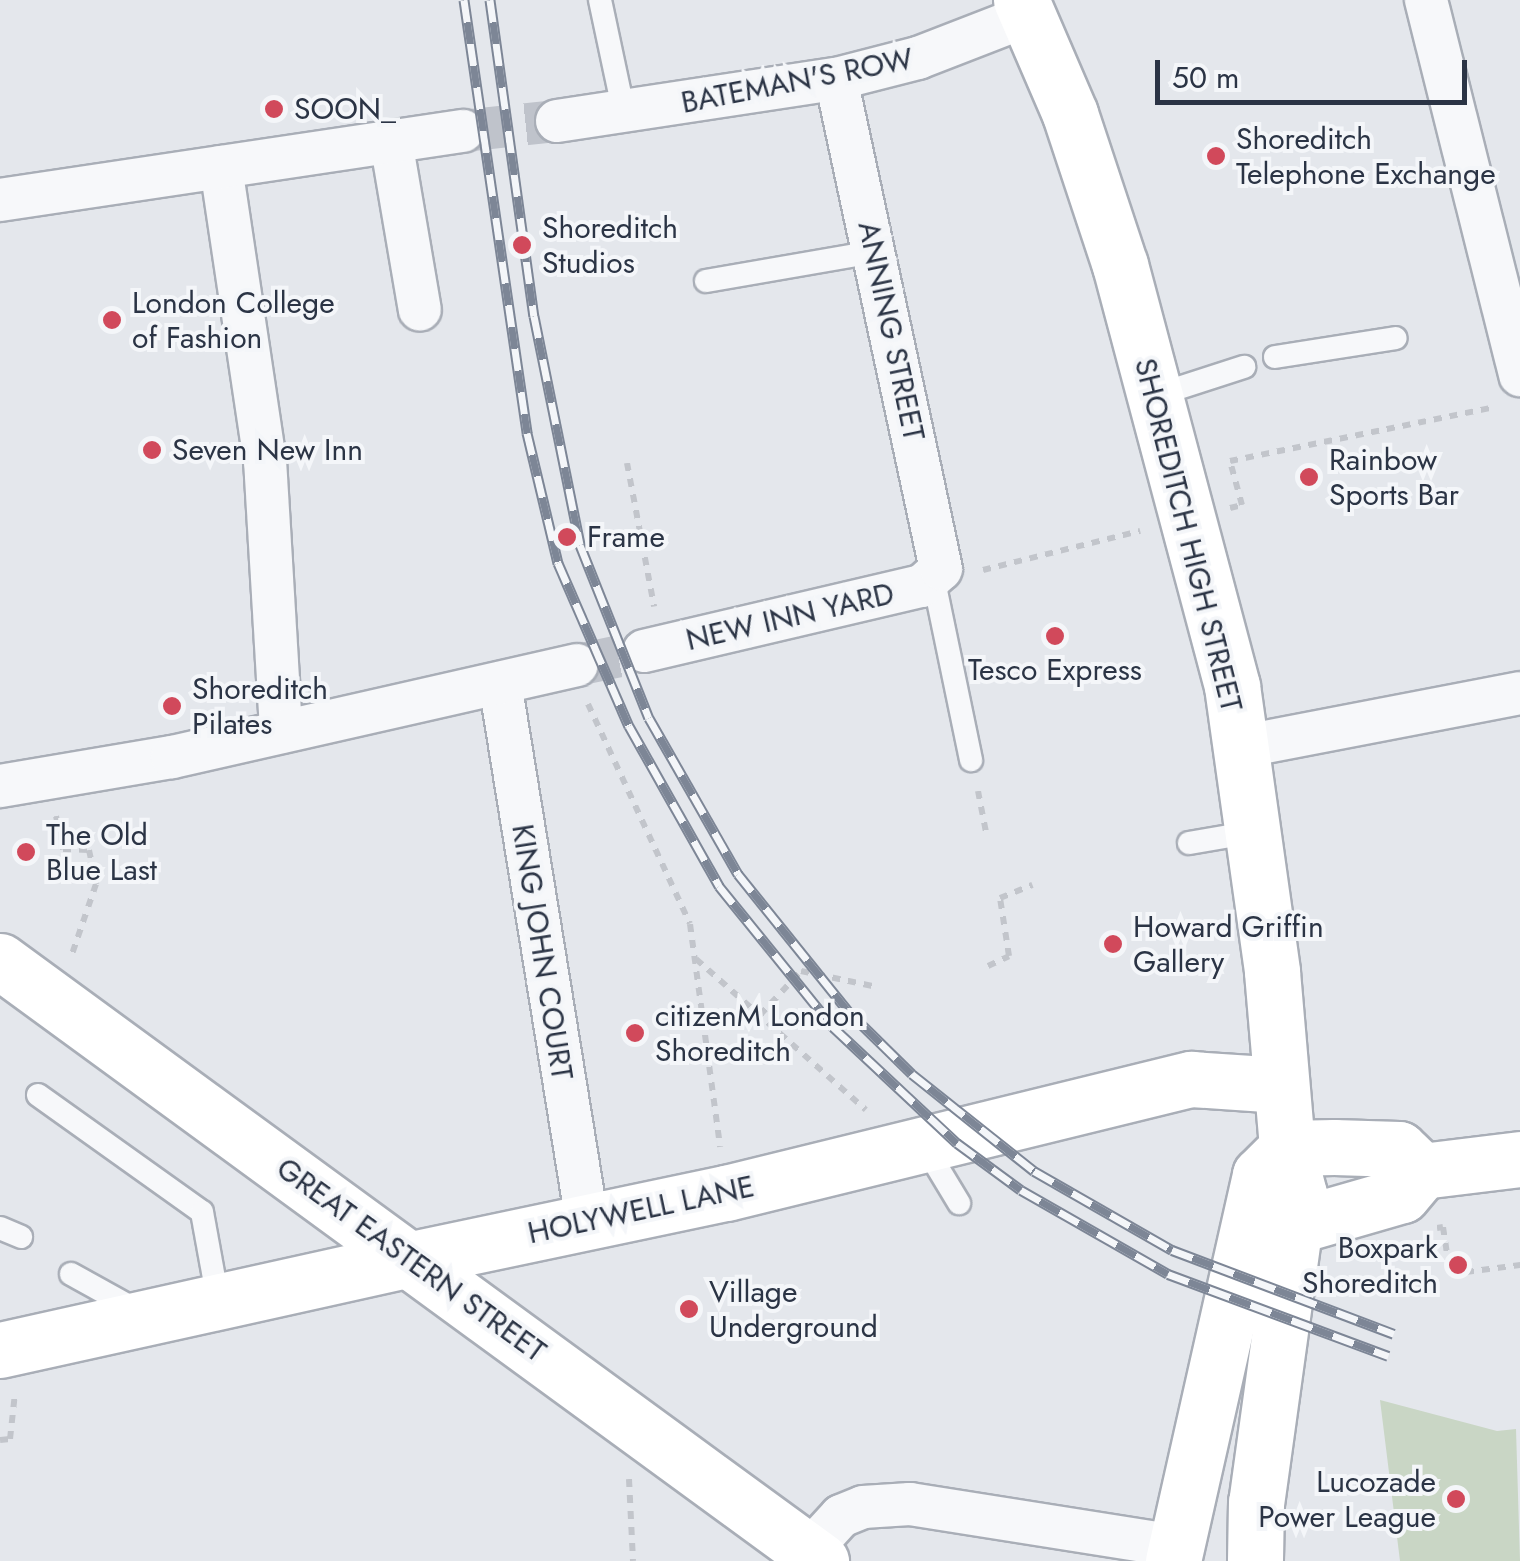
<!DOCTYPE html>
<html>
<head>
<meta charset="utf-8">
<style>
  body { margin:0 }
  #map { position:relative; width:1520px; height:1561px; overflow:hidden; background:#e4e7ec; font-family:Jost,sans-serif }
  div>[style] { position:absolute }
  .green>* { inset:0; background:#c9d6c5 }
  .street-tunnel>* { height:42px; margin-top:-21px; transform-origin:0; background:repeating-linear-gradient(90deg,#bfc3cb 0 42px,transparent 0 63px) }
  .path>* { height:6px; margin-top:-3px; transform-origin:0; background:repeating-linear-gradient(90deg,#c2c5cb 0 8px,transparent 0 16px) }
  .roads { filter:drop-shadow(2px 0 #a9aeb7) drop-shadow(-2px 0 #a9aeb7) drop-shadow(0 2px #a9aeb7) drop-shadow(0 -2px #a9aeb7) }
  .lane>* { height:22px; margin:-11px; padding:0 11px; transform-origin:11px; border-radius:11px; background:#f7f8fa }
  .street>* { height:42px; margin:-21px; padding:0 21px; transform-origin:21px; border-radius:21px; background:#f7f8fa }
  .secondary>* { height:55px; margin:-27.5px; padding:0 27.5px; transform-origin:27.5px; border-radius:27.5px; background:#fff }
  .primary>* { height:55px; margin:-27.5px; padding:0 27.5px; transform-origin:27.5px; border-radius:27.5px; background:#fff }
  .highway>* { height:55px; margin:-27.5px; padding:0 27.5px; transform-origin:27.5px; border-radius:27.5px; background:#fff }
  .rail>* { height:11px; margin-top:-5.5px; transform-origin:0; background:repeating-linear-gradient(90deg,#f4f6f9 0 22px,#7d8696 0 44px); box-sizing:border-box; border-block:2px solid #7d8696 }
  .dots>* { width:28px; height:28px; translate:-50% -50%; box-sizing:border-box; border:5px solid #f4f6f9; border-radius:50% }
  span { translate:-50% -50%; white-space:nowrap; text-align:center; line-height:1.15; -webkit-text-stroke:8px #f4f6f9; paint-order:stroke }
  .street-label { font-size:30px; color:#2b3445 }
  .poi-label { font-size:30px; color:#2b3445 }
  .left { translate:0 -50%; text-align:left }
  .right { translate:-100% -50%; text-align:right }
  .scale { position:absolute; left:1155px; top:60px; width:312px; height:45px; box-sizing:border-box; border:5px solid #2b3445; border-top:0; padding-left:12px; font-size:30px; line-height:35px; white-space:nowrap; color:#2b3445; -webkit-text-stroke:8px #f4f6f9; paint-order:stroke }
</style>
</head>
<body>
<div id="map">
  <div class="green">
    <div style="clip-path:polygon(1380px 1400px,1497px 1431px,1516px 1429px,1520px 1561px,1400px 1561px)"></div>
  </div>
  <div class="street-tunnel">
    <div style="left:463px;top:131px;width:95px;rotate:-6.1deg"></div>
    <div style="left:577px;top:665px;width:68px;rotate:-11.8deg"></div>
  </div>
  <div class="path">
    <div style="left:627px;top:463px;width:146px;rotate:79.3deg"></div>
    <div style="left:1230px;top:508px;width:12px;rotate:-14deg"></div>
    <div style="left:1242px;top:505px;width:46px;rotate:-105.3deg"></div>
    <div style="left:1230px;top:461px;width:270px;rotate:-11.5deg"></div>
    <div style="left:983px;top:570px;width:162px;rotate:-14deg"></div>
    <div style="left:588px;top:704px;width:242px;rotate:65.1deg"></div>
    <div style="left:690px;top:924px;width:225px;rotate:82.3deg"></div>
    <div style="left:978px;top:791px;width:42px;rotate:79deg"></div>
    <div style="left:56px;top:816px;width:34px;rotate:78deg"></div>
    <div style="left:63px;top:849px;width:26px;rotate:2deg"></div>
    <div style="left:89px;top:850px;width:35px;rotate:78deg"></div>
    <div style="left:96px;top:884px;width:74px;rotate:108.9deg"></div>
    <div style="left:696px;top:959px;width:227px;rotate:41.6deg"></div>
    <div style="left:988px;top:966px;width:23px;rotate:-25deg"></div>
    <div style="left:1009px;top:956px;width:59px;rotate:-98.8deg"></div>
    <div style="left:1000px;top:898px;width:35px;rotate:-22deg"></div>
    <div style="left:760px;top:1015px;width:60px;rotate:-47deg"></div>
    <div style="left:801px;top:971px;width:73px;rotate:11.9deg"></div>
    <div style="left:1437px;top:1228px;width:6px;rotate:-9deg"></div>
    <div style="left:1443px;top:1227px;width:48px;rotate:81.5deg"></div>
    <div style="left:1450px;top:1274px;width:71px;rotate:-7.3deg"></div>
    <div style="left:0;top:1440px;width:10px;rotate:-6deg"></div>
    <div style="left:10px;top:1439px;width:46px;rotate:-83.8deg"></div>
    <div style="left:629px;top:1479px;width:82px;rotate:87.2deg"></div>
  </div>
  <div class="roads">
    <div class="lane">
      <div style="left:600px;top:0;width:116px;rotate:78deg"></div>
      <div style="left:706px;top:281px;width:170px;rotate:-9.8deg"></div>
      <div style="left:1275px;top:357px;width:122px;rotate:-8.9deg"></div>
      <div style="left:1154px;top:396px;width:95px;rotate:-17.9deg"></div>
      <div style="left:934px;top:581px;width:183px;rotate:78.3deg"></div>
      <div style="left:1189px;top:843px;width:65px;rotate:-9.8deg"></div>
      <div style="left:38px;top:1095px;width:201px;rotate:35.5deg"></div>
      <div style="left:202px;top:1212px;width:89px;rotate:79.7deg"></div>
      <div style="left:924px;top:1145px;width:68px;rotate:58.9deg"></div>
      <div style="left:0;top:1228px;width:23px;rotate:23deg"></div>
      <div style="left:71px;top:1274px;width:77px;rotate:28.9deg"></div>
    </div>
    <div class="street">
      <div style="left:1426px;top:0;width:387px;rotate:75.9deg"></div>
      <div style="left:557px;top:121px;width:282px;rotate:-8.6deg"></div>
      <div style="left:836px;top:79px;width:85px;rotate:-14.4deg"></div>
      <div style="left:918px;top:58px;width:119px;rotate:-21.2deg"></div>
      <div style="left:391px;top:141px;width:171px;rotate:80.3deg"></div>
      <div style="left:221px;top:167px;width:296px;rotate:81.5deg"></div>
      <div style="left:265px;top:460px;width:272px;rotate:86.6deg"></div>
      <div style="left:0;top:200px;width:468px;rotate:-8.5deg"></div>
      <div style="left:644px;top:651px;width:285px;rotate:-13.2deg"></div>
      <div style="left:922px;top:586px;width:25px;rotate:-42deg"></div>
      <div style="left:941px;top:569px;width:501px;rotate:-102.09deg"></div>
      <div style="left:500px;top:683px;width:545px;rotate:80.81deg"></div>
      <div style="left:1240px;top:747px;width:285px;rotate:-10.9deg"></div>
      <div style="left:0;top:786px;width:174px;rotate:-9.6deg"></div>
      <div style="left:172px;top:757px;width:415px;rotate:-12.8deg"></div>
      <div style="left:809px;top:1551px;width:47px;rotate:-47.6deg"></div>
      <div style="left:841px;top:1516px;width:24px;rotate:-22deg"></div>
      <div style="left:863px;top:1507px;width:47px;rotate:-3.7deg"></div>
      <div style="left:910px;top:1504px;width:269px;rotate:9deg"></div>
    </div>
    <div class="secondary">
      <div style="left:412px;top:1259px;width:321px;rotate:-11.9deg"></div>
      <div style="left:726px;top:1193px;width:479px;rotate:-13.8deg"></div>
      <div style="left:1191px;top:1079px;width:90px;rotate:3.8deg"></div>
    </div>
    <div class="primary">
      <div style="left:1298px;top:1225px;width:108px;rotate:-16.1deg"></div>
      <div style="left:1402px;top:1195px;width:31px;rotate:-50deg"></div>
      <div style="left:1422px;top:1171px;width:99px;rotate:-7deg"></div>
      <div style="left:1173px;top:1561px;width:396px;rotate:-77.3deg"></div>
      <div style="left:1260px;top:1175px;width:38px;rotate:-45deg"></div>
      <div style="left:1287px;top:1148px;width:47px;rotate:-1.2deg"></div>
      <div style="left:1334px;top:1147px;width:65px;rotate:1.8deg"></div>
      <div style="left:1399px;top:1149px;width:32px;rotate:44deg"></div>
    </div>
    <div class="highway">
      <div style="left:1021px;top:0;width:124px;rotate:66.7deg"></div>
      <div style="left:1070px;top:114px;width:159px;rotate:71.7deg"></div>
      <div style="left:1120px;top:265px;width:436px;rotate:75.1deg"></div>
      <div style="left:1232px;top:686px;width:289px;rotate:82deg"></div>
      <div style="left:1272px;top:972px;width:177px;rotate:85.1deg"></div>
      <div style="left:1287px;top:1148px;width:48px;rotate:75.4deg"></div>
      <div style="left:1299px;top:1194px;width:311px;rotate:97.9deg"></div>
      <div style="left:1256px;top:1502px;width:59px;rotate:91deg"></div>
      <div style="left:0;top:961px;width:1017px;rotate:36.16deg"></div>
      <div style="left:0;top:1350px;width:422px;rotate:-12.5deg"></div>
    </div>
  </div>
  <div class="rail">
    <div style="left:464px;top:0;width:438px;rotate:81.7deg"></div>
    <div style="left:527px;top:433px;width:134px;rotate:76.6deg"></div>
    <div style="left:558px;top:563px;width:178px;rotate:66.5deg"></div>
    <div style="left:629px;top:726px;width:184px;rotate:60.6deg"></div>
    <div style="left:719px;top:886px;width:181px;rotate:51deg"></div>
    <div style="left:833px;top:1027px;width:170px;rotate:43.1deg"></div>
    <div style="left:957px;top:1143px;width:79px;rotate:36.3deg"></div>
    <div style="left:1021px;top:1190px;width:169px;rotate:29.7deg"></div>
    <div style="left:1168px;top:1274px;width:235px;rotate:20.4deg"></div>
    <div style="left:490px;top:0;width:319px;rotate:82.1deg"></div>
    <div style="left:534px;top:316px;width:234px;rotate:78.6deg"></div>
    <div style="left:580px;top:545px;width:186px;rotate:68.3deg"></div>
    <div style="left:649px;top:718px;width:180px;rotate:60.3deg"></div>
    <div style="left:738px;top:874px;width:177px;rotate:51.2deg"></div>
    <div style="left:849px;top:1012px;width:88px;rotate:44.5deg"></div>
    <div style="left:912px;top:1074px;width:156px;rotate:38.5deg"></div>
    <div style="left:1034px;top:1171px;width:159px;rotate:29.8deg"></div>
    <div style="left:1172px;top:1250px;width:237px;rotate:20.7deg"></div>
  </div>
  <div class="dots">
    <div style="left:274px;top:109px;background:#d1495b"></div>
    <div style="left:1216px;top:156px;background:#d1495b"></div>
    <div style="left:522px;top:245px;background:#d1495b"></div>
    <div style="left:112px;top:320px;background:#d1495b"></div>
    <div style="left:152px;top:450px;background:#d1495b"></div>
    <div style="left:1309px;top:477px;background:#d1495b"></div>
    <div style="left:567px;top:537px;background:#d1495b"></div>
    <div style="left:1055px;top:636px;background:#d1495b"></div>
    <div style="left:172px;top:706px;background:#d1495b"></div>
    <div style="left:26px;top:852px;background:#d1495b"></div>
    <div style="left:1113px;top:944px;background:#d1495b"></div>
    <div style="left:635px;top:1033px;background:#d1495b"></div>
    <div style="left:1458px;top:1265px;background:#d1495b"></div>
    <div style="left:689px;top:1309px;background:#d1495b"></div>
    <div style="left:1456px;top:1499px;background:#d1495b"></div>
  </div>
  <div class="street-label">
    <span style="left:797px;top:81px;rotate:-11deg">BATEMAN'S ROW</span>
    <span style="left:891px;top:331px;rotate:78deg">ANNING STREET</span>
    <span style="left:1188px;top:535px;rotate:76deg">SHOREDITCH HIGH STREET</span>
    <span style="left:790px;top:617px;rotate:-13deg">NEW INN YARD</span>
    <span style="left:542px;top:952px;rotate:81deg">KING JOHN COURT</span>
    <span style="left:641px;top:1210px;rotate:-12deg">HOLYWELL LANE</span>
    <span style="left:411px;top:1260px;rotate:36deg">GREAT EASTERN STREET</span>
  </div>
  <div class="poi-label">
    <span class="left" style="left:294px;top:109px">SOON_</span>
    <span class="left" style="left:1236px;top:156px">Shoreditch<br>Telephone Exchange</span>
    <span class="left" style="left:542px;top:245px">Shoreditch<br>Studios</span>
    <span class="left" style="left:132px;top:320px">London College<br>of Fashion</span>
    <span class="left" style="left:172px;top:450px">Seven New Inn</span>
    <span class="left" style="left:1329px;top:477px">Rainbow<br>Sports Bar</span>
    <span class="left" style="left:587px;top:537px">Frame</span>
    <span style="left:1055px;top:670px">Tesco Express</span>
    <span class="left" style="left:192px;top:706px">Shoreditch<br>Pilates</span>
    <span class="left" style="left:46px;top:852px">The Old<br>Blue Last</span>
    <span class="left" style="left:1133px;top:944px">Howard Griffin<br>Gallery</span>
    <span class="left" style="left:655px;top:1033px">citizenM London<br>Shoreditch</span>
    <span class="right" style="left:1438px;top:1265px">Boxpark<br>Shoreditch</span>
    <span class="left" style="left:709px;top:1309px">Village<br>Underground</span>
    <span class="right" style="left:1436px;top:1499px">Lucozade<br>Power League</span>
  </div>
  <div class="scale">50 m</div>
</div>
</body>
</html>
